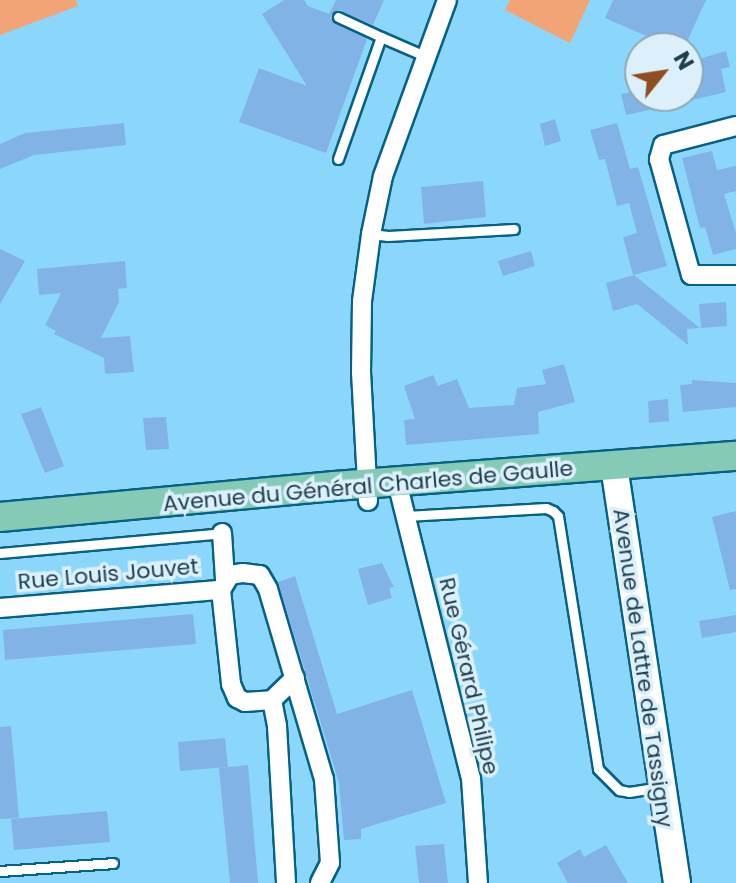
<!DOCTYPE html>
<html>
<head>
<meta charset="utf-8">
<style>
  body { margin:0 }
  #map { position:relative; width:736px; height:883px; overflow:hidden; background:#8bd7fc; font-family:Poppins,sans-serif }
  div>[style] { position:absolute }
  .green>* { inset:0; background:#f3a477 }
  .building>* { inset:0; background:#82b3e7 }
  .roads { filter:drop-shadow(2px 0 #066182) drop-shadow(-2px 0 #066182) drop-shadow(0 2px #066182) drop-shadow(0 -2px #066182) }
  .service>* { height:9px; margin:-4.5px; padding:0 4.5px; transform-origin:4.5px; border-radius:4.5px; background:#fff }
  .minor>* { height:18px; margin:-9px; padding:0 9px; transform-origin:9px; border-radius:9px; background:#fff }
  .secondary>* { height:26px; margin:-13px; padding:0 13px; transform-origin:13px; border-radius:13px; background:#fff }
  .primary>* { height:28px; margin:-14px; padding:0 14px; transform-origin:14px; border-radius:14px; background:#85cab7 }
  span { translate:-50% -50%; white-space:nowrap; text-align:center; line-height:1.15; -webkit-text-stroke:7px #dbf0fb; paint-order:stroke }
  .street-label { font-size:22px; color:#1e3e4c }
  .north { position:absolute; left:624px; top:32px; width:80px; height:80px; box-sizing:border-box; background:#dbf0fb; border:2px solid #8fa9b5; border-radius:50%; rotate:60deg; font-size:22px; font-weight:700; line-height:32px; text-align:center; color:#1e3e4c }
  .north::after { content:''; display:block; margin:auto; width:28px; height:36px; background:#914d21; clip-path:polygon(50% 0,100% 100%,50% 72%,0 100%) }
</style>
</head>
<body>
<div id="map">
  <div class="green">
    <div style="clip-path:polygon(0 0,76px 0,78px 6px,0 35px)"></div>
    <div style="clip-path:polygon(510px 0,590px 0,570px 43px,505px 10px)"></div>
  </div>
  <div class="building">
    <div style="clip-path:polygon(284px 0,304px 0,308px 6px,329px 14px,336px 0,384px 0,373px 25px,340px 10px,331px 15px,334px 23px,367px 39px,326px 153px,239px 122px,259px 68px,307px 86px,262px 14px)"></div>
    <div style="clip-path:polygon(613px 0,706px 0,686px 44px,663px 34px,660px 42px,605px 18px)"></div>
    <div style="clip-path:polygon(726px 51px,730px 67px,721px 69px,726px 92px,688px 101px,688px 62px)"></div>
    <div style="clip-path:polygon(640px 90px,640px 96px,680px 96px,681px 103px,626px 115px,621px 94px)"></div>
    <div style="clip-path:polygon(555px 119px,561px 141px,545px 146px,540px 124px)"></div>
    <div style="clip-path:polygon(124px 123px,126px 145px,34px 155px,0 169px,0 144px,25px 133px)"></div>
    <div style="clip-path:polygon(617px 123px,630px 169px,638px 167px,667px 266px,633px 275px,623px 237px,637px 233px,629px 203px,617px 206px,605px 159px,599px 160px,590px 130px)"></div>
    <div style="clip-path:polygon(712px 151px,717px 170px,736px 166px,736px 191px,724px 194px,736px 233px,736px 249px,713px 255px,705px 227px,700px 228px,682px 158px)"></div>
    <div style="clip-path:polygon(483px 181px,486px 217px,424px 224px,421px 187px)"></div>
    <div style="clip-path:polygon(0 249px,25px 261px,0 304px)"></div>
    <div style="clip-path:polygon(531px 251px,535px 266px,503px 276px,498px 261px)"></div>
    <div style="clip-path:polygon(125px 261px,127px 288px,118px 289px,119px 302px,101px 338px,130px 336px,134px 372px,105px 374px,104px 358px,54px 334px,56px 331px,45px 325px,61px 293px,39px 295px,37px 269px)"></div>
    <div style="clip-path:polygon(634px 275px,700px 328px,687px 329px,688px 345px,637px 304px,613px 311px,606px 283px)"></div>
    <div style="clip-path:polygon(726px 302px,727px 326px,701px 328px,699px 304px)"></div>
    <div style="clip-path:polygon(564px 364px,575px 402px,538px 412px,539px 434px,406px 445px,404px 420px,415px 419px,404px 386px,433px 375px,438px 386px,457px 379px,469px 408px,514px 405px,517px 388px,546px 384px,542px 370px)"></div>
    <div style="clip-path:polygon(692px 380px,736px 383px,736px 407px,683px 412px,680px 385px,692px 384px)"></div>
    <div style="clip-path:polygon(668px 399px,669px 421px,649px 423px,648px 401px)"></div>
    <div style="clip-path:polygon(41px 407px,64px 466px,45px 473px,21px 414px)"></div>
    <div style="clip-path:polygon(166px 417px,169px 449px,146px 450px,143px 418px)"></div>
    <div style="clip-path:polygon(736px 511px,736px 589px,730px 590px,712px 517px)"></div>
    <div style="clip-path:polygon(382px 563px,394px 587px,389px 588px,392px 598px,368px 605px,358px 569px)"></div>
    <div style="clip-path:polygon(295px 576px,337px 714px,412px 690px,446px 803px,361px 829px,361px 839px,344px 840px,339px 783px,278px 582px)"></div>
    <div style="clip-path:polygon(193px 614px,196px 644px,5px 660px,3px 630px)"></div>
    <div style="clip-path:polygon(736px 615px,736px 632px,702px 638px,699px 621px)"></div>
    <div style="clip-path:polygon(11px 726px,19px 818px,0 819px,0 727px)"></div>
    <div style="clip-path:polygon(225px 738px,228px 767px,180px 771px,178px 742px)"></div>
    <div style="clip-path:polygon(248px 765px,258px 883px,230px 883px,219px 768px)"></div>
    <div style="clip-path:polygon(107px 811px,110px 842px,14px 850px,11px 819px)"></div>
    <div style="clip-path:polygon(444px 844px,448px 883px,419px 883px,415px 846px)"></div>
    <div style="clip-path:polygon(606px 845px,628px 883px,568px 883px,557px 863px,580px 849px,584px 857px)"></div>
  </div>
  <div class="roads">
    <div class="service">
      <div style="left:338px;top:17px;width:47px;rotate:24.9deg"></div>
      <div style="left:338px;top:159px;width:129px;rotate:-70.6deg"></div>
      <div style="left:381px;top:37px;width:50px;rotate:23.5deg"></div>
      <div style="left:371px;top:234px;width:17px;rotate:7deg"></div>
      <div style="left:388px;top:236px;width:126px;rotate:-3.2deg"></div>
      <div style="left:406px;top:516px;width:140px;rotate:-3.3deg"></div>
      <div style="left:546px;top:508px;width:8px;rotate:23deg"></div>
      <div style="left:553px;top:511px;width:7px;rotate:45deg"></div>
      <div style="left:558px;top:516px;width:256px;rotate:81deg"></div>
      <div style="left:598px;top:769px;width:30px;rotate:45deg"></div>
      <div style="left:619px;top:790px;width:10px;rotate:11deg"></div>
      <div style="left:629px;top:792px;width:31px;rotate:-9deg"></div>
      <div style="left:0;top:553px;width:223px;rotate:-5.1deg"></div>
      <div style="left:0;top:871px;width:113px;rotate:-4deg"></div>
    </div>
    <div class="minor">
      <div style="left:736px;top:126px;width:75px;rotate:165.4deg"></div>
      <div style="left:663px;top:145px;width:15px;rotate:106deg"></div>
      <div style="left:659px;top:159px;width:120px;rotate:74.6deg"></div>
      <div style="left:691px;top:275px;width:45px"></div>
      <div style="left:397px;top:482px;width:305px;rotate:76deg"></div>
      <div style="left:471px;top:778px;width:105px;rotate:86.2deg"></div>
      <div style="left:368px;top:501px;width:128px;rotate:-93.1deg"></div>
      <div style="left:361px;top:373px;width:72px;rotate:-89.2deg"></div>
      <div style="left:362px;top:301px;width:68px;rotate:-82.3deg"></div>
      <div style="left:371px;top:234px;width:59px;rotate:-78.3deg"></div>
      <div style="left:383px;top:176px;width:187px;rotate:-70deg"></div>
      <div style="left:222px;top:533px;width:46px;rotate:86.3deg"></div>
      <div style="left:221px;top:590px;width:17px;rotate:-59deg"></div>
      <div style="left:230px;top:575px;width:13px;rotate:-9deg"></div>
      <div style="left:243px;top:573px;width:17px;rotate:7deg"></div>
      <div style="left:260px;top:575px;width:16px;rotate:60deg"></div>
      <div style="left:268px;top:589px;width:198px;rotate:73.6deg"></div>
      <div style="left:324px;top:779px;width:84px;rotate:85.9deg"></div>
      <div style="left:330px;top:863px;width:22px;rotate:117deg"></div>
      <div style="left:0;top:608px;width:222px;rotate:-4.7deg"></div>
      <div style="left:221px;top:590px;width:95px;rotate:83.9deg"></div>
      <div style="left:231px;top:684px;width:15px;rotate:67deg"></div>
      <div style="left:237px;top:698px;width:9px;rotate:27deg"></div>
      <div style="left:245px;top:702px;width:27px;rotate:-4deg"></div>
      <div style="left:272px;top:700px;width:32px;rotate:-44deg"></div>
      <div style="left:272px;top:700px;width:26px;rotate:79deg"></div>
      <div style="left:277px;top:726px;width:157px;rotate:86.7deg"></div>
    </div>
    <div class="secondary">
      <div style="left:614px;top:466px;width:422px;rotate:81.4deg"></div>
    </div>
    <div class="primary">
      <div style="left:0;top:517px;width:336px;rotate:-5.3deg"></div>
      <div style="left:335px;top:486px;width:402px;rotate:-4.3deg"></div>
    </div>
  </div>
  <div class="street-label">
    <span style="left:368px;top:486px;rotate:-5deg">Avenue du Général Charles de Gaulle</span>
    <span style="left:108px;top:574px;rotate:-5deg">Rue Louis Jouvet</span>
    <span style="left:643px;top:668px;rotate:82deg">Avenue de Lattre de Tassigny</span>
    <span style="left:469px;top:676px;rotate:77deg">Rue Gérard Philipe</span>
  </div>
  <div class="north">N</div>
</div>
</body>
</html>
